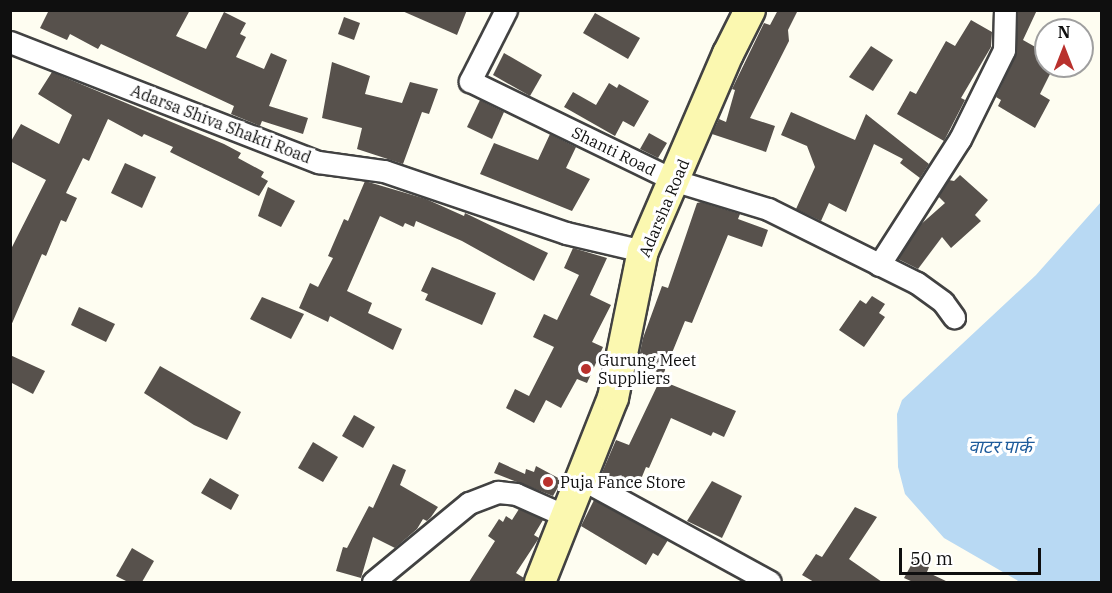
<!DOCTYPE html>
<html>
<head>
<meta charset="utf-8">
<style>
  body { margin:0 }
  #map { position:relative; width:1112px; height:593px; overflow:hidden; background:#fefdf1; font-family:"IBM Plex Serif","Noto Sans Devanagari",serif }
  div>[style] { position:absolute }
  .water>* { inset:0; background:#b8d9f3 }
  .building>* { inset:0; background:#57514c }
  .roads { filter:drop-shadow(2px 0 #424242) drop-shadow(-2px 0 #424242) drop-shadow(0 2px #424242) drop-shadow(0 -2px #424242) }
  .street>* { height:21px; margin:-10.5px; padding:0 10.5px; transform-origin:10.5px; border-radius:10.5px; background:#fff }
  .secondary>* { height:30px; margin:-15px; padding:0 15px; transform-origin:15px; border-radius:15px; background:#fbf8b0 }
  .dots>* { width:16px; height:16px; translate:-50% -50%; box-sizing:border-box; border:3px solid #fff; border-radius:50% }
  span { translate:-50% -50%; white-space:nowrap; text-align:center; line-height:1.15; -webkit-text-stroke:6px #fff; paint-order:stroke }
  .street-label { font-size:16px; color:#0f0f0f }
  .poi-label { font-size:16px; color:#0f0f0f }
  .left { translate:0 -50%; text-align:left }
  .water-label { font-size:18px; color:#1d5b9b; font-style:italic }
  .frame { position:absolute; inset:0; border:12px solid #0f0f0f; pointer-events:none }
  .north { position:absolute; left:1034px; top:18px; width:60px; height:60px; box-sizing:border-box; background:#fff; border:2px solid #9f9f9f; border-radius:50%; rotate:0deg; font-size:16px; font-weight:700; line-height:24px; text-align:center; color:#0f0f0f }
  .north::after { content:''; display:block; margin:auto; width:21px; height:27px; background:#b9312d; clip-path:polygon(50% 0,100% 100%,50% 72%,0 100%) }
  .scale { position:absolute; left:899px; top:548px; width:142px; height:27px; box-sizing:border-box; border:3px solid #0f0f0f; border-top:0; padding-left:8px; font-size:18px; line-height:21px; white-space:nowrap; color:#0f0f0f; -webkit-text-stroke:4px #fff; paint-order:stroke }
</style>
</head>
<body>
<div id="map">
  <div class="water">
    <div style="clip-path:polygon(1101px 202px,1101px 582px,1020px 582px,944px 538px,905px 494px,898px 467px,897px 414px,902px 400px,1036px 275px)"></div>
  </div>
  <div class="building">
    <div style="clip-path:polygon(49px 10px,190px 10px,176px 36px,206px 49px,224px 12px,246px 23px,240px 34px,246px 37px,236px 57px,264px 69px,271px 53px,287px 60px,269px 106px,308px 118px,303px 134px,262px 121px,260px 126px,231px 114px,234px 106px,101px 44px,98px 49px,70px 34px,67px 40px,40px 28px)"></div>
    <div style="clip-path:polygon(400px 10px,467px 10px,457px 35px)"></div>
    <div style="clip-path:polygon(778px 10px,798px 10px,788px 30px,789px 41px,750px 118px,775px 126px,766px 152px,712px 134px,719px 119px,726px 122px,735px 90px,732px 89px,764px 23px,770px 25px)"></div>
    <div style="clip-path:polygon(1018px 10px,1037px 10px,1023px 40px,1046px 53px,1046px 66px,1053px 68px,1040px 94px,1050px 100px,1035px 128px,998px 106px,1001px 100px,996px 97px,1016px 55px)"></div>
    <div style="clip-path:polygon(595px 13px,640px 38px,628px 59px,583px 33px)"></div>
    <div style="clip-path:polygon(344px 17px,360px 23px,354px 40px,338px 34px)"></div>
    <div style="clip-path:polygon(971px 20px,992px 32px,991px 47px,961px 98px,965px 100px,944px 141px,897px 114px,910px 91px,916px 94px,946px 41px,955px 46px)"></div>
    <div style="clip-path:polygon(871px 46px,893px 60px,873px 91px,849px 77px)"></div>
    <div style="clip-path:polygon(504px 53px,542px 75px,530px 96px,493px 75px)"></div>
    <div style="clip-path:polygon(332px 62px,370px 76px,365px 94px,402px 103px,410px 82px,438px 89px,429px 114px,422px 112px,403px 164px,357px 149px,362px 128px,322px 118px)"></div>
    <div style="clip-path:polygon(52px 72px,224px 144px,241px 153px,238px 158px,264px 172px,261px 177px,268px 181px,259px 196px,170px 152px,173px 147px,144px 134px,142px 137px,108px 119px,89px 161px,83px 158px,66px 193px,77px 198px,66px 222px,61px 220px,46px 256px,42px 254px,10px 328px,10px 251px,46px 180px,10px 161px,10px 143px,21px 124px,59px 144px,72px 115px,38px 94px)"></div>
    <div style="clip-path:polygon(609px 83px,617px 88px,619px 84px,649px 101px,634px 127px,623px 121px,615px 136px,564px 107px,573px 92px,596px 105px)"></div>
    <div style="clip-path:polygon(480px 100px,504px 112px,492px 139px,467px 127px)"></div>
    <div style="clip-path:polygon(791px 112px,855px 140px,866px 114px,929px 164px,920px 178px,900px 163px,903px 159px,874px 144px,846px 212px,829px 203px,821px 221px,796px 209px,815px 167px,807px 146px,781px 135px)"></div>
    <div style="clip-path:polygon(649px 133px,667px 143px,658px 158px,640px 149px)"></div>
    <div style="clip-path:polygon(550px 134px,576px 147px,566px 168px,590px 179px,572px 211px,480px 174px,494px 143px,538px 160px)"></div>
    <div style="clip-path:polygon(125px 163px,156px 177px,142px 208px,111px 193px)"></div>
    <div style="clip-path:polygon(960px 175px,988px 200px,975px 215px,981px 221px,951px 248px,942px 237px,918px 269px,898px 259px,919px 226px,945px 203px,938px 196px,949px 180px,954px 181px)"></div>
    <div style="clip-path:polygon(365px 181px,426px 199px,464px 216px,465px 213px,548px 253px,534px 281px,462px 241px,416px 221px,414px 227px,405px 223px,403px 227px,380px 216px,347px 291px,372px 303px,368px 313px,402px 329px,393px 350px,330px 316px,328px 322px,299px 308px,310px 283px,318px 287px,333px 258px,328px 256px,344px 219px,348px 221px)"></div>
    <div style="clip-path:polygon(268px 187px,295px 201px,281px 227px,258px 216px)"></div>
    <div style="clip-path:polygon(701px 202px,740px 214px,738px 219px,768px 230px,762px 247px,728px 235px,692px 323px,685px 321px,663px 375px,638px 362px,643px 338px,662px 286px,668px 288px,697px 203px)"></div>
    <div style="clip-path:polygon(573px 248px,607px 258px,590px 295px,611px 305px,592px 342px,603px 347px,587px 383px,577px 379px,561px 408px,546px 400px,534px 423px,506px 408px,515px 389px,529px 396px,554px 347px,533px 337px,544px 314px,557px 320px,579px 275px,564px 268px)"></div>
    <div style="clip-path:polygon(432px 267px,496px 293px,482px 325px,425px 300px,428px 294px,421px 291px)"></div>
    <div style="clip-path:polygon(872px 296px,885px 304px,879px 313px,885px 317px,864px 347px,839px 330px,860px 300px,866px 304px)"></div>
    <div style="clip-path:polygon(262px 297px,304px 314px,291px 339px,250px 319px)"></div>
    <div style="clip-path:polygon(79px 307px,115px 324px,106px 342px,71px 325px)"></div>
    <div style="clip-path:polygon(10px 355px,45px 371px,33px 394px,10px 382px)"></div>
    <div style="clip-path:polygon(160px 366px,241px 412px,227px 440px,194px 425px,144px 393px)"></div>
    <div style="clip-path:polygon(660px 380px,736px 411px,724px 437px,713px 432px,711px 436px,671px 418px,649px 468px,646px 467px,639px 484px,631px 481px,628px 489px,601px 475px,616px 440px,629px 445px)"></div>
    <div style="clip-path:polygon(354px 415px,375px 427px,363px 448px,342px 436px)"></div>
    <div style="clip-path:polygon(313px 442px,338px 457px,323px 482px,298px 468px)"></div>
    <div style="clip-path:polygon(499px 462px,525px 474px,526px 469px,534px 472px,536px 466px,562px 480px,553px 496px,494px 473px)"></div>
    <div style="clip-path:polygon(393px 464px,406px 470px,400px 485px,438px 507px,431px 517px,427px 521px,423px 519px,417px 529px,395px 548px,373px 537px,361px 578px,336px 571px,343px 547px,347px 548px,369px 506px,373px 508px)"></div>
    <div style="clip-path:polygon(210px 478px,239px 495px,231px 510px,201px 493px)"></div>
    <div style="clip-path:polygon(712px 481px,742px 496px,722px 538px,687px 521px)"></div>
    <div style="clip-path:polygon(594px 500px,668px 540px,658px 556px,653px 553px,646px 565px,581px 526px)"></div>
    <div style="clip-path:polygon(855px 507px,877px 517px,849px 559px,882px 582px,814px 582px,802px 575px,816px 554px,822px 557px)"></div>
    <div style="clip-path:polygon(519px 509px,543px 520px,534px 535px,539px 538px,516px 573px,524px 578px,523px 582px,469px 582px,495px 541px,488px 536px,499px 519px,503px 522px,506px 516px,512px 520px)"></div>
    <div style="clip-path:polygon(132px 548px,154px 561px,142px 582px,128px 582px,116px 576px)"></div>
    <div style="clip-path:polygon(914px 560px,929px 567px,927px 572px,948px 582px,913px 582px,904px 578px)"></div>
  </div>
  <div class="roads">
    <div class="street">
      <div style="left:506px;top:10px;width:80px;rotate:116.9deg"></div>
      <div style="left:470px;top:81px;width:229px;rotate:25.9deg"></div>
      <div style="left:676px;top:181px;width:96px;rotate:16.9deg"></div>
      <div style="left:768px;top:209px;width:166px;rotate:26.4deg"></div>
      <div style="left:917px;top:283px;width:32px;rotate:36deg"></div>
      <div style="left:943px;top:302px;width:19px;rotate:54deg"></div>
      <div style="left:10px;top:42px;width:331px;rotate:21.3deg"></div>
      <div style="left:318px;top:162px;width:67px;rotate:7.8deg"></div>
      <div style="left:384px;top:171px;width:192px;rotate:18.8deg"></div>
      <div style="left:566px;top:233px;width:79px;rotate:13.2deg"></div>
      <div style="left:879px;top:265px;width:150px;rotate:-57.3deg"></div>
      <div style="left:960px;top:139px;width:99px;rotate:-63.7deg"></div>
      <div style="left:1004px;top:50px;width:40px;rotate:-88.6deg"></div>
      <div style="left:582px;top:479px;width:214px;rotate:28.7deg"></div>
      <div style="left:373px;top:582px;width:124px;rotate:-39.5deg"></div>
      <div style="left:469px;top:503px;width:31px;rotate:-21deg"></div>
      <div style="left:498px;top:492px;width:18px;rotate:6deg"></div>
      <div style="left:516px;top:494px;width:57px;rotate:23.9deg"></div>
    </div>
    <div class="secondary">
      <div style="left:540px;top:582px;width:198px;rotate:-68.4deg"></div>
      <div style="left:613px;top:398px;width:150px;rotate:-78.5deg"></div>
      <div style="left:643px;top:251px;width:215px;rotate:-66.7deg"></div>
      <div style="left:728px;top:54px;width:49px;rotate:-63.4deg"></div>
    </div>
  </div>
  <div class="dots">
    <div style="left:586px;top:369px;background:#b9312d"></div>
    <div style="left:548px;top:482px;background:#b9312d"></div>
  </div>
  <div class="street-label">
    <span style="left:221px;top:124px;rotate:21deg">Adarsa Shiva Shakti Road</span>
    <span style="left:614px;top:151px;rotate:26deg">Shanti Road</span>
    <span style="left:664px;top:208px;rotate:-67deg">Adarsha Road</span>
  </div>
  <div class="poi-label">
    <span class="left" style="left:598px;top:369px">Gurung Meet<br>Suppliers</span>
    <span class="left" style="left:560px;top:482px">Puja Fance Store</span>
  </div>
  <div class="water-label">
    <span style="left:1000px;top:447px">वाटर पार्क</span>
  </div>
  <div class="frame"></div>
  <div class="north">N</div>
  <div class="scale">50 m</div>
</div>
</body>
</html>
